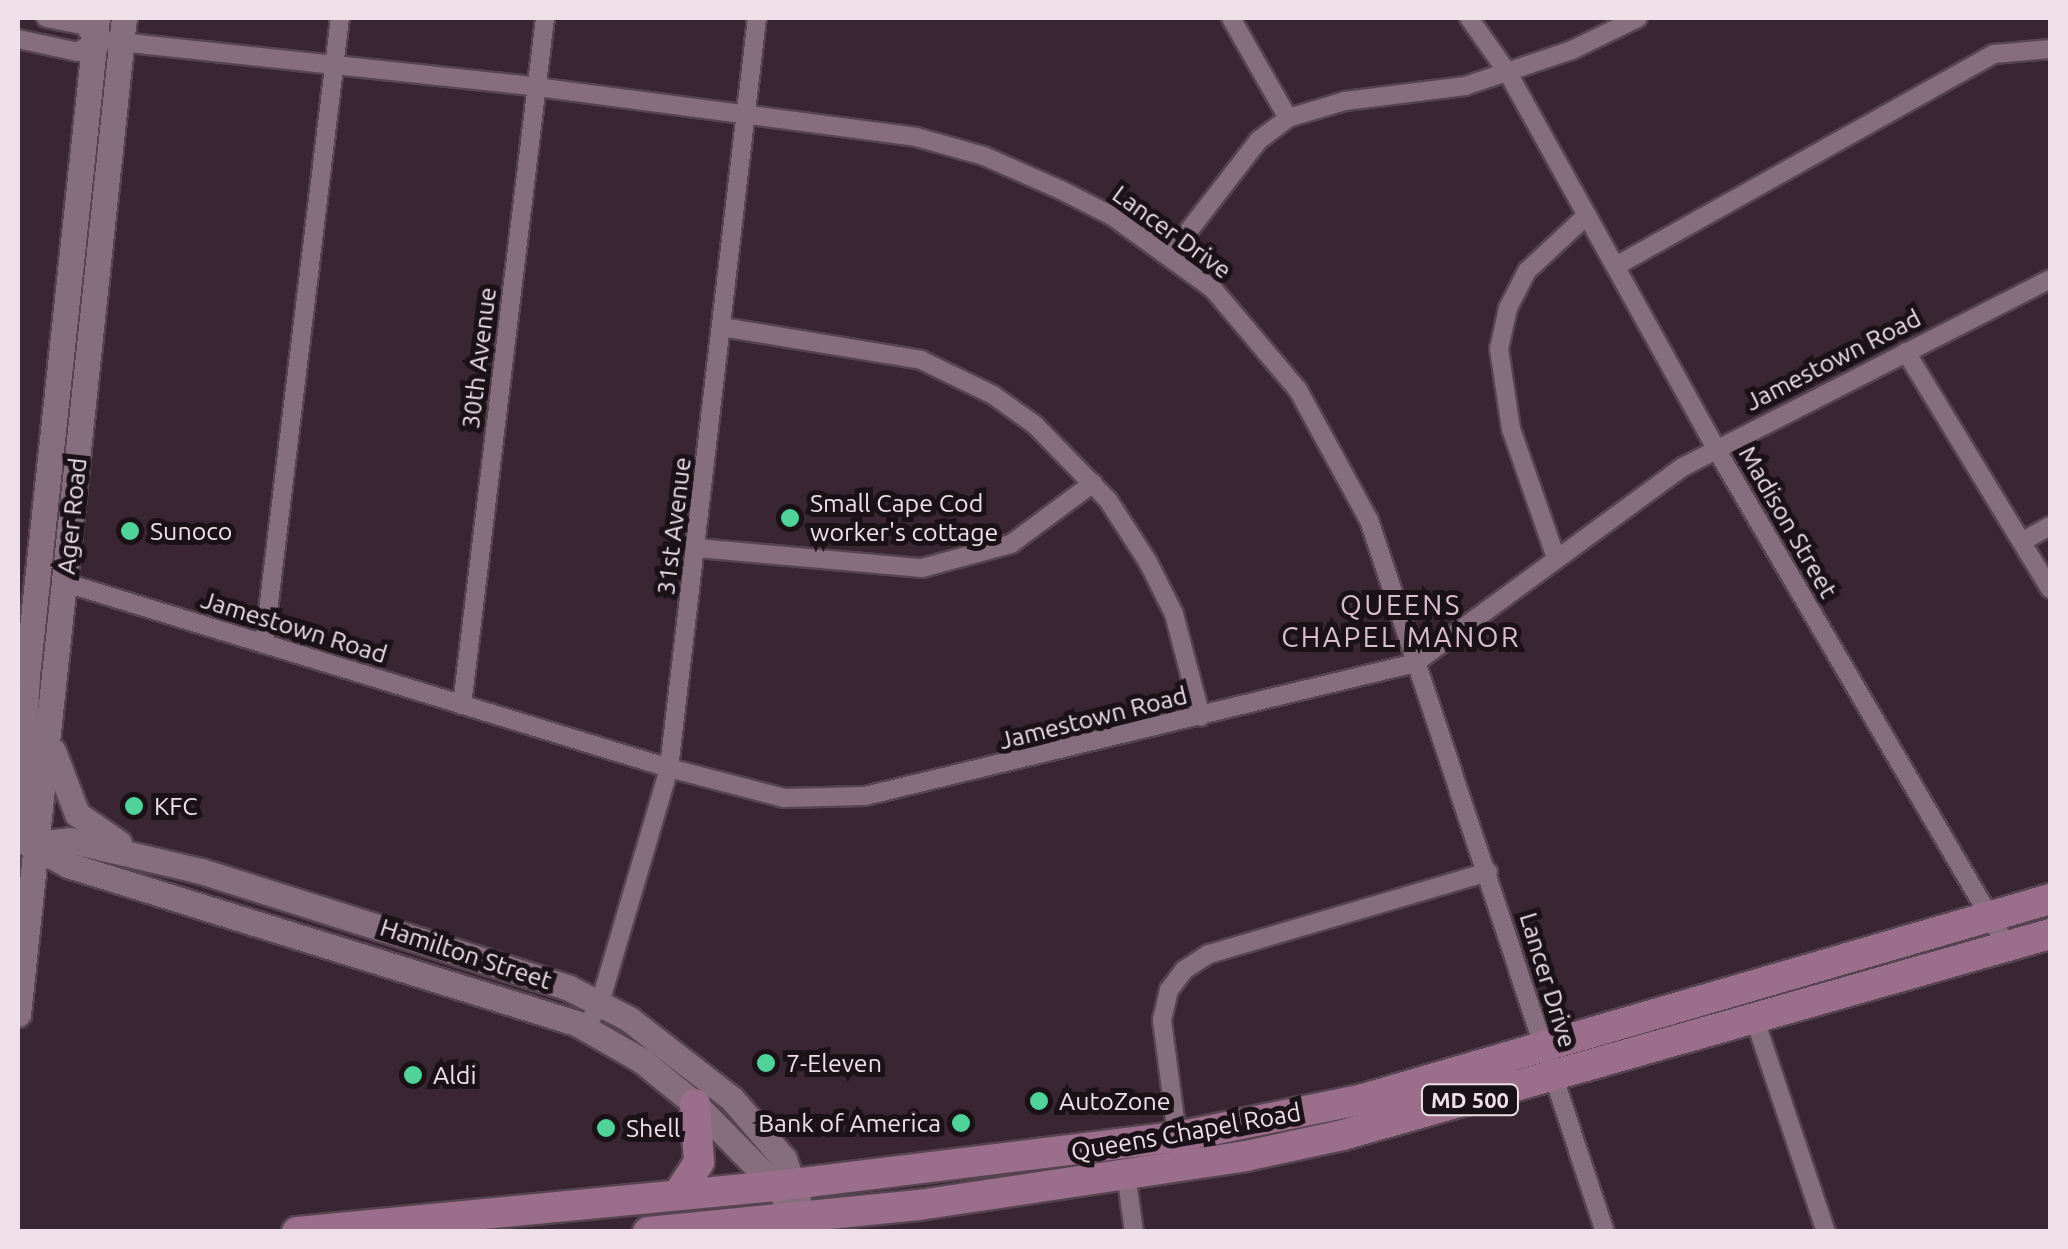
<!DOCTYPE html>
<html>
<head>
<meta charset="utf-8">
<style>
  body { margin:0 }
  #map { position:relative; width:2068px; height:1249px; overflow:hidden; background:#3a2533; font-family:Ubuntu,sans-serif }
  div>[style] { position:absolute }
  .roads { filter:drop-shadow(2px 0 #564450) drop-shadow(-2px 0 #564450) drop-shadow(0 2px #564450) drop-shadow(0 -2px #564450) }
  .street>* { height:18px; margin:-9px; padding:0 9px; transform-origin:9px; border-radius:9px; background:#876e7e }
  .secondary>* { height:25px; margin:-12.5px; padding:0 12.5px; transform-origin:12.5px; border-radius:12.5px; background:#876e7e }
  .primary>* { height:30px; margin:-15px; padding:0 15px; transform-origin:15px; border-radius:15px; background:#9b6e8c }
  .dots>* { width:28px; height:28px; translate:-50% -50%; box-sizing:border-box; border:5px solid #1b1218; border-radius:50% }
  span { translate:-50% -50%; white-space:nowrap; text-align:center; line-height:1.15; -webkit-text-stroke:10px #1b1218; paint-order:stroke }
  .shield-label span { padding:2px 8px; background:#1b1218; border:2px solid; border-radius:8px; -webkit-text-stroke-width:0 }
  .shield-label { font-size:22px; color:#eedfe8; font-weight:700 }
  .street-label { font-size:25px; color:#eedfe8 }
  .poi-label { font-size:25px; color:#eedfe8 }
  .left { translate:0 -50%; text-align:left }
  .right { translate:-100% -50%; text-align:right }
  .neighbourhood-label { font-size:28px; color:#dabed0; letter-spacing:2.5px }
  .frame { position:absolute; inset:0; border:20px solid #eedfe8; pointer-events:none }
</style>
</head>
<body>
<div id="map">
  <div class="roads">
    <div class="street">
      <div style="left:46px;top:18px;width:38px;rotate:11deg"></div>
      <div style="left:83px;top:25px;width:19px;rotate:51deg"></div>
      <div style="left:1231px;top:18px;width:115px;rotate:60.3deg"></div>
      <div style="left:1469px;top:18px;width:67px;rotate:54.7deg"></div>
      <div style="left:1508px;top:73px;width:427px;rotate:61deg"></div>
      <div style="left:1715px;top:447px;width:578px;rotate:59.67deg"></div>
      <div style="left:18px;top:39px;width:61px;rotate:12.2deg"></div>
      <div style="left:78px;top:52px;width:21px;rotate:-35deg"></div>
      <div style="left:110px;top:41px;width:429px;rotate:6.1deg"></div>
      <div style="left:537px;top:87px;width:382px;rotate:7.5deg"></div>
      <div style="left:916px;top:137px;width:71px;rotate:15.6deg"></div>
      <div style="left:984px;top:156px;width:84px;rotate:23.8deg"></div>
      <div style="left:1061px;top:190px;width:57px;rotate:27deg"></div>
      <div style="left:1112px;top:216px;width:125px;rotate:35.9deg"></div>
      <div style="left:1213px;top:289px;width:132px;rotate:49.9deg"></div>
      <div style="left:1298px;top:390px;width:148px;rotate:61.4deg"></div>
      <div style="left:1369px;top:520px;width:750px;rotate:71.66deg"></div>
      <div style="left:1170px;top:255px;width:145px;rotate:-52.3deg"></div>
      <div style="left:1259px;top:140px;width:36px;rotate:-37deg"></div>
      <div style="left:1288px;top:118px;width:59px;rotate:-16.6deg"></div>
      <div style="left:1345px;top:101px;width:121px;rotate:-7.1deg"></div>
      <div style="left:1465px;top:86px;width:113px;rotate:-18.6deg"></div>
      <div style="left:1572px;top:50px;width:73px;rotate:-25.9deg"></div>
      <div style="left:1616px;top:266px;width:433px;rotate:-29.3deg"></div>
      <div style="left:1994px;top:54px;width:56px;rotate:-5.1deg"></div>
      <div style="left:722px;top:327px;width:202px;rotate:9.4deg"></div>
      <div style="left:921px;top:360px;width:80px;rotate:25.9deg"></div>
      <div style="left:993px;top:395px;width:52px;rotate:35.5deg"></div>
      <div style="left:1035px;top:425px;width:105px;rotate:45.8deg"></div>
      <div style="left:1108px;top:500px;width:74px;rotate:57.2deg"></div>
      <div style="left:1148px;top:562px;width:58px;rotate:63.4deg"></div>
      <div style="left:1174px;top:614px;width:106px;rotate:75.3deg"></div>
      <div style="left:1906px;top:352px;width:277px;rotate:58.7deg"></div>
      <div style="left:2023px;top:541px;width:31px;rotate:-29deg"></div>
      <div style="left:697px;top:548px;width:226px;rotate:5.1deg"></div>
      <div style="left:922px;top:568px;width:92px;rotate:-15.1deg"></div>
      <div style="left:1011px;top:544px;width:102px;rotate:-36.6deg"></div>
      <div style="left:1556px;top:558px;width:137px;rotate:-109.2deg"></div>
      <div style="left:1511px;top:429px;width:81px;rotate:-98.5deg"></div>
      <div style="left:1499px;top:349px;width:42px;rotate:-77.6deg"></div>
      <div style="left:1508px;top:308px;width:42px;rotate:-62.8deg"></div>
      <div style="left:1527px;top:271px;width:82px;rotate:-43deg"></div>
      <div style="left:66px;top:583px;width:631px;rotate:17.06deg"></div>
      <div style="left:669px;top:768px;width:119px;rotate:14.6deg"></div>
      <div style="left:784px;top:798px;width:81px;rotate:-1.4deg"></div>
      <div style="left:865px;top:796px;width:566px;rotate:-13.59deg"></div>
      <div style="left:1415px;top:663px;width:332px;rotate:-36.2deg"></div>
      <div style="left:1683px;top:467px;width:412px;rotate:-27.1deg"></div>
      <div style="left:264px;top:644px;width:631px;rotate:-83.08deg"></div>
      <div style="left:462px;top:705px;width:692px;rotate:-83.11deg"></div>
      <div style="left:1753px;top:1014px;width:230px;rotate:71.5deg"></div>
      <div style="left:586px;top:1028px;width:29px;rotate:-61deg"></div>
      <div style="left:600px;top:1003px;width:245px;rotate:-73.6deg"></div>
      <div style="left:669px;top:768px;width:755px;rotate:-83.31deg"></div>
      <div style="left:1178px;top:1142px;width:123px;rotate:-97.5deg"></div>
      <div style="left:1162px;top:1020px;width:31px;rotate:-77deg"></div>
      <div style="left:1169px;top:990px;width:25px;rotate:-53deg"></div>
      <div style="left:1184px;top:970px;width:30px;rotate:-33deg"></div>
      <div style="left:1209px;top:954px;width:291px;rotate:-16.4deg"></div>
      <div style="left:1126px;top:1173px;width:60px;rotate:82.3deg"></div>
    </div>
    <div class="secondary">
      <div style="left:53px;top:751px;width:67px;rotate:69.1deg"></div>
      <div style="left:77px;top:814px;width:51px;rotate:34.6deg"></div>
      <div style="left:18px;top:836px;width:161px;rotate:-86.8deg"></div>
      <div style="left:27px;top:675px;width:661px;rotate:-83.92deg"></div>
      <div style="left:18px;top:838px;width:57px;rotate:28.4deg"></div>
      <div style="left:68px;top:865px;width:532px;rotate:17.28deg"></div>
      <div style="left:576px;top:1023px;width:75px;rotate:29.6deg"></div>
      <div style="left:641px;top:1060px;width:70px;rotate:39.2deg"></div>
      <div style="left:695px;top:1104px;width:115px;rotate:45.4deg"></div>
      <div style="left:776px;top:1186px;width:57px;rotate:54.3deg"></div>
      <div style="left:37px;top:844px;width:32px;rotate:-7deg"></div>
      <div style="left:69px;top:840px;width:136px;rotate:13.2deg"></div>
      <div style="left:201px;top:871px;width:386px;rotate:17.6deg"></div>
      <div style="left:569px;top:988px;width:68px;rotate:27.3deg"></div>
      <div style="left:629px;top:1019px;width:130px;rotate:37.8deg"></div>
      <div style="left:732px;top:1099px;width:79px;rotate:49.1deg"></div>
      <div style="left:784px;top:1159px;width:43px;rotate:71.1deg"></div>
      <div style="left:18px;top:1014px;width:1002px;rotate:-83.93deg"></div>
    </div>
    <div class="primary">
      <div style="left:679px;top:1193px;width:37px;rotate:-57deg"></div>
      <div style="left:699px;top:1162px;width:58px;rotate:-93.9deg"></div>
      <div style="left:297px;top:1232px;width:481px;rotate:-5.5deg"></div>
      <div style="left:776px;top:1186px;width:404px;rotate:-7deg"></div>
      <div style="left:1177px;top:1137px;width:190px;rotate:-11.5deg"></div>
      <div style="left:1363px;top:1099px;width:716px;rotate:-16.23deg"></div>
      <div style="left:648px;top:1232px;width:272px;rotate:-5.7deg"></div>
      <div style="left:919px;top:1205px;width:331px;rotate:-8.5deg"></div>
      <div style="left:1246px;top:1156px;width:99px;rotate:-12.2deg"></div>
      <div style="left:1343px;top:1135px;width:735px;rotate:-15.87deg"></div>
    </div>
  </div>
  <div class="dots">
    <div style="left:790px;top:518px;background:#4fd399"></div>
    <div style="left:130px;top:531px;background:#4fd399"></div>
    <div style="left:134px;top:806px;background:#4fd399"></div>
    <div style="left:766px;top:1063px;background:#4fd399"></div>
    <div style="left:413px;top:1075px;background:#4fd399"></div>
    <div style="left:1039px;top:1101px;background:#4fd399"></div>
    <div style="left:961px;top:1123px;background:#4fd399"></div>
    <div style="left:606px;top:1128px;background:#4fd399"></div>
  </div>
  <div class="shield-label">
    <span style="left:1470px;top:1100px">MD 500</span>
  </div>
  <div class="street-label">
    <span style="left:1172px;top:232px;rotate:36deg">Lancer Drive</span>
    <span style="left:479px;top:358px;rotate:-83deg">30th Avenue</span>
    <span style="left:1833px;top:360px;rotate:-27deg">Jamestown Road</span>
    <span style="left:72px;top:516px;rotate:-84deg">Ager Road</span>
    <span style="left:1788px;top:522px;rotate:60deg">Madison Street</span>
    <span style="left:674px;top:526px;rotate:-83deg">31st Avenue</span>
    <span style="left:294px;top:627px;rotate:17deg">Jamestown Road</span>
    <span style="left:1093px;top:718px;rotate:-14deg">Jamestown Road</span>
    <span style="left:466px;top:954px;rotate:18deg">Hamilton Street</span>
    <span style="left:1548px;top:980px;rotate:73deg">Lancer Drive</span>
    <span style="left:1186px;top:1132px;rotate:-10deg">Queens Chapel Road</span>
  </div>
  <div class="poi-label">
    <span class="left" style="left:810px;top:518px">Small Cape Cod<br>worker's cottage</span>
    <span class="left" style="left:150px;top:531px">Sunoco</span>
    <span class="left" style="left:154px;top:806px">KFC</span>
    <span class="left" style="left:786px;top:1063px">7-Eleven</span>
    <span class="left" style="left:433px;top:1075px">Aldi</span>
    <span class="left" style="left:1059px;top:1101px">AutoZone</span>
    <span class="right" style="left:941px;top:1123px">Bank of America</span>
    <span class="left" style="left:626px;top:1128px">Shell</span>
  </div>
  <div class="neighbourhood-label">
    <span style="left:1401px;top:621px">QUEENS<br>CHAPEL MANOR</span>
  </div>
  <div class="frame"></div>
</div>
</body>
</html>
